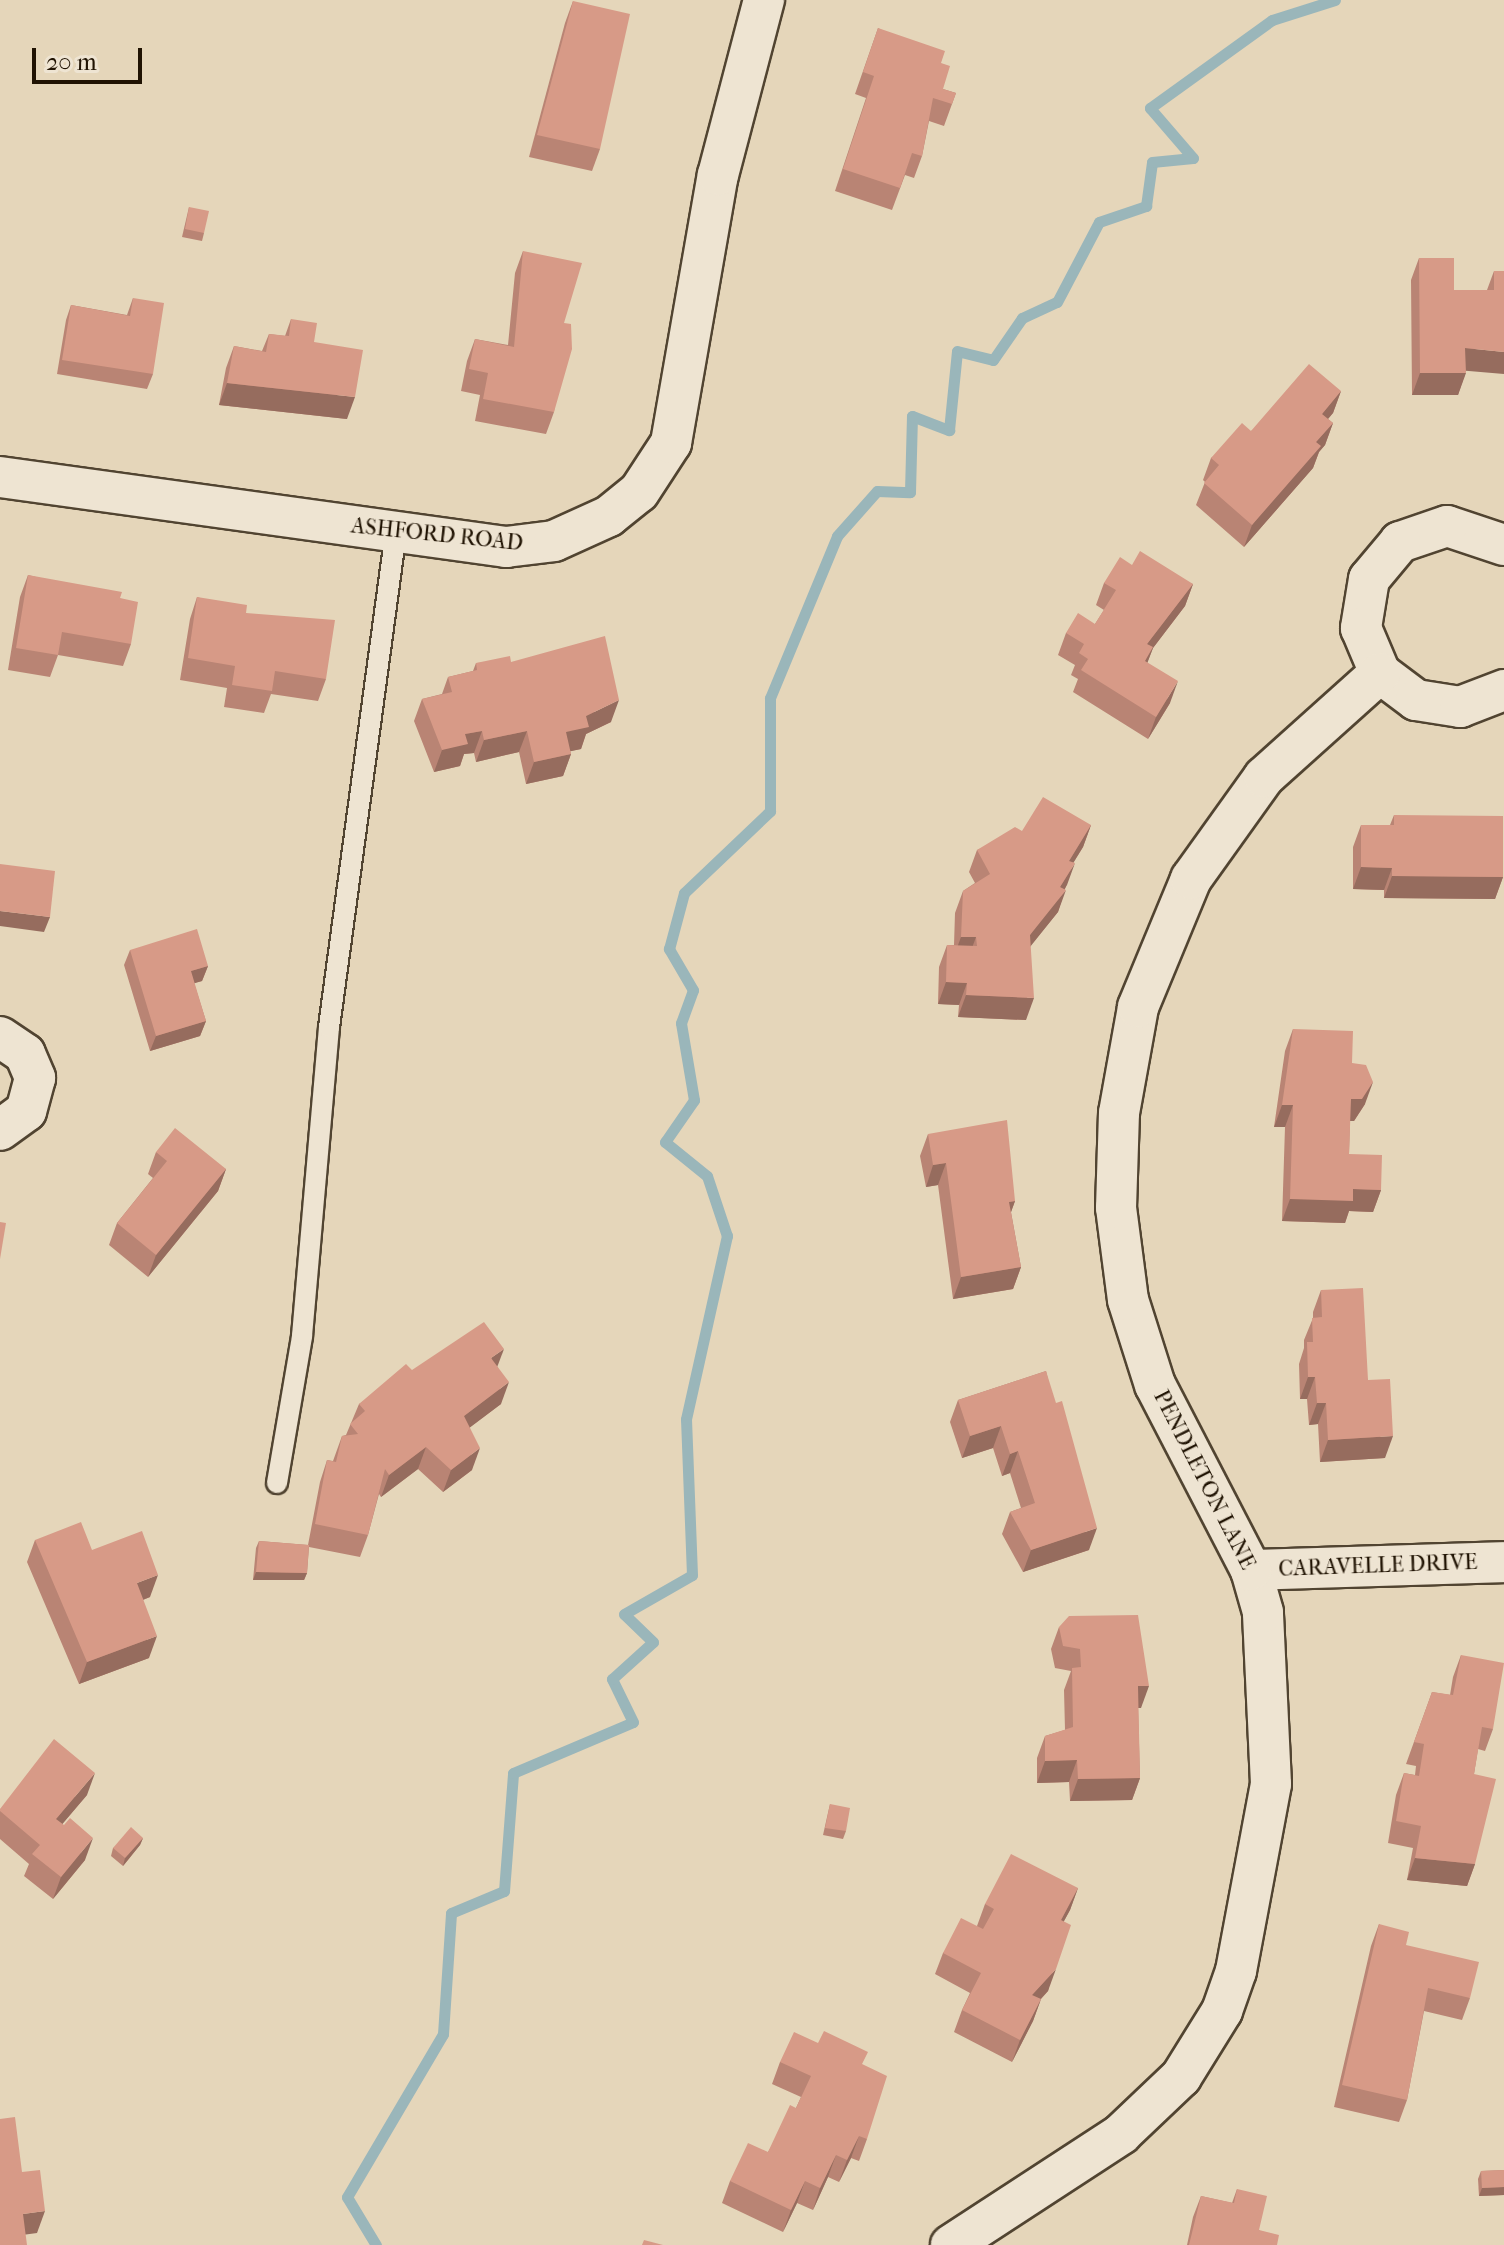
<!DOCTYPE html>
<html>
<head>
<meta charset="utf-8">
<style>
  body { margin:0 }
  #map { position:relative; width:1504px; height:2245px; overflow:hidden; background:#e5d6ba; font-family:"IM FELL French Canon",serif }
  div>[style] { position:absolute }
  .stream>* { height:11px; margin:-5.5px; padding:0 5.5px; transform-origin:5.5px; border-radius:5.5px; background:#9ab6ba }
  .roads { filter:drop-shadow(2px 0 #514431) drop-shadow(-2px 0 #514431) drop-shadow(0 2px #514431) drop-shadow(0 -2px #514431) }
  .lane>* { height:20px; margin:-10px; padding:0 10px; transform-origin:10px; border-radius:10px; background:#eee4d2 }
  .street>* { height:40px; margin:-20px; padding:0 20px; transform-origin:20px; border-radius:20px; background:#eee4d2 }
  .wall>* { inset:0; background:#b98474 }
  .shaded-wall>* { inset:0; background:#966c5e }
  .building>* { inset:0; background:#d79a87 }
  span { translate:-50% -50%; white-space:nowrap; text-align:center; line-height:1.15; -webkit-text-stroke:6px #eee4d2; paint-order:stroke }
  .street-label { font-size:22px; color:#201303 }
  .scale { position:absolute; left:32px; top:48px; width:110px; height:36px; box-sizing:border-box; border:4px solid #201303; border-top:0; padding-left:10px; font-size:24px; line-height:28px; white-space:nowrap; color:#201303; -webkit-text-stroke:6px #eee4d2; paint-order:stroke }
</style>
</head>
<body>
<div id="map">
  <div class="stream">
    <div style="left:376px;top:2245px;width:56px;rotate:-121.1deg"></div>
    <div style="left:347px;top:2197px;width:189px;rotate:-59.5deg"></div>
    <div style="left:443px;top:2034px;width:121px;rotate:-86.2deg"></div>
    <div style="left:451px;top:1913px;width:57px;rotate:-22.5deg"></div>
    <div style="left:504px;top:1891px;width:118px;rotate:-85.6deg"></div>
    <div style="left:513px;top:1773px;width:130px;rotate:-23deg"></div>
    <div style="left:633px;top:1722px;width:48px;rotate:-116deg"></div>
    <div style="left:612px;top:1679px;width:55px;rotate:-42.1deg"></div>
    <div style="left:653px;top:1642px;width:40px;rotate:-136deg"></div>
    <div style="left:624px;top:1614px;width:78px;rotate:-29.8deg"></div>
    <div style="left:692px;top:1575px;width:156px;rotate:-92.2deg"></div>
    <div style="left:686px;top:1419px;width:188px;rotate:-77.4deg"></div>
    <div style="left:727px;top:1236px;width:63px;rotate:-108.4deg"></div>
    <div style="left:707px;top:1176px;width:54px;rotate:-141deg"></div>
    <div style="left:665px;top:1142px;width:51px;rotate:-55.4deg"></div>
    <div style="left:694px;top:1100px;width:78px;rotate:-99.6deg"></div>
    <div style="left:681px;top:1023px;width:35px;rotate:-70deg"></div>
    <div style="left:693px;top:990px;width:48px;rotate:-120.3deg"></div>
    <div style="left:669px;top:949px;width:58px;rotate:-75deg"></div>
    <div style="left:684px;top:893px;width:119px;rotate:-43.6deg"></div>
    <div style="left:770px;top:811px;width:113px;rotate:-90deg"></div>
    <div style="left:770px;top:698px;width:175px;rotate:-67.5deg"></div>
    <div style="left:837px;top:536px;width:60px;rotate:-48.4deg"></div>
    <div style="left:877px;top:491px;width:33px;rotate:2deg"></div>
    <div style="left:910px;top:492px;width:76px;rotate:-88.5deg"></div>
    <div style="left:912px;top:416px;width:40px;rotate:21deg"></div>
    <div style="left:949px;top:430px;width:79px;rotate:-84.2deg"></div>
    <div style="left:957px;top:351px;width:37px;rotate:14deg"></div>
    <div style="left:993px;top:360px;width:51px;rotate:-55.4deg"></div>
    <div style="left:1022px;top:318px;width:38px;rotate:-25deg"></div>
    <div style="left:1057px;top:302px;width:90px;rotate:-62.3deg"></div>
    <div style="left:1099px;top:222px;width:50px;rotate:-18.8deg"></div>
    <div style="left:1146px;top:206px;width:44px;rotate:-82.2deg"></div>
    <div style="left:1152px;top:162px;width:41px;rotate:-5.6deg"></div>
    <div style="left:1193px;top:158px;width:66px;rotate:-130.7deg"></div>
    <div style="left:1150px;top:108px;width:150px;rotate:-35.8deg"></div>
    <div style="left:1272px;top:20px;width:66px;rotate:-17.6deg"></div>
  </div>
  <div class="roads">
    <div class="lane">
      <div style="left:277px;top:1483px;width:149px;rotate:-80.3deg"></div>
      <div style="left:302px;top:1336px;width:310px;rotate:-85deg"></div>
      <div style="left:329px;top:1027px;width:498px;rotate:-82.3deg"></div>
    </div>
    <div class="street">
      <div style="left:0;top:477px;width:511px;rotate:7.88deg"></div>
      <div style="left:506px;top:547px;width:48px;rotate:-7.1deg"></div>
      <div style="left:554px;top:541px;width:60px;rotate:-24.4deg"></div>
      <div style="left:609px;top:516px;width:38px;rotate:-39deg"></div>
      <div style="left:639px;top:492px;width:59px;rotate:-56.9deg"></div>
      <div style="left:671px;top:443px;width:272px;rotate:-80.1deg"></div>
      <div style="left:718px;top:175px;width:181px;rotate:-75.3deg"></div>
      <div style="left:1504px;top:545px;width:60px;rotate:-161.6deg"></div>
      <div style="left:1447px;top:526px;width:50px;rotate:161.2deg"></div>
      <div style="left:1400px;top:542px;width:48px;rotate:130deg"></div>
      <div style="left:1369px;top:579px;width:50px;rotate:99.3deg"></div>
      <div style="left:1361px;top:628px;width:49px;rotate:67.1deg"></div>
      <div style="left:1380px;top:673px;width:45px;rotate:36.9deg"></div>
      <div style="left:1416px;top:700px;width:45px;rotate:9deg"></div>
      <div style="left:1460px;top:707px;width:47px;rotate:-21.1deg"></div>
      <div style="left:0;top:1037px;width:30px;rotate:34deg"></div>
      <div style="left:25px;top:1054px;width:26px;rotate:67deg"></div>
      <div style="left:35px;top:1078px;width:34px;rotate:105deg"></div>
      <div style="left:26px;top:1111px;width:32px;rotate:144deg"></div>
      <div style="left:1251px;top:1570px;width:253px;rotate:-1.8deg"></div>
      <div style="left:951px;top:2245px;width:203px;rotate:-33.1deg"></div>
      <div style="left:1121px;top:2134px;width:83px;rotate:-43.5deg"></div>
      <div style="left:1181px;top:2077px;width:78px;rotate:-58.2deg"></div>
      <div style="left:1222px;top:2011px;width:42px;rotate:-70.7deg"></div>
      <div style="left:1236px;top:1971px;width:190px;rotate:-79.4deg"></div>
      <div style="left:1271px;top:1784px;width:172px;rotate:-92.7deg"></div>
      <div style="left:1263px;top:1612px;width:44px;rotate:-105.9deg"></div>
      <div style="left:1251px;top:1570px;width:208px;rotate:-117.4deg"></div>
      <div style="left:1155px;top:1385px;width:89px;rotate:-107.6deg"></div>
      <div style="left:1128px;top:1300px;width:93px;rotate:-97.4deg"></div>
      <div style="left:1116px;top:1208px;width:95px;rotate:-88.2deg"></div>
      <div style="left:1119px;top:1113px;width:108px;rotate:-79.8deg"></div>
      <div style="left:1138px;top:1007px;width:139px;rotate:-67.5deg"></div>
      <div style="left:1191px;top:879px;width:125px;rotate:-54.4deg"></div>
      <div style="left:1264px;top:777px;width:156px;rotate:-41.9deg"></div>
    </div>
  </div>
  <div class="wall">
    <div style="clip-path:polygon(573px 1px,600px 149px,592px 171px,529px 157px,565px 23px)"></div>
    <div style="clip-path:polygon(878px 28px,941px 63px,943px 89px,956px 93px,944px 126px,929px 121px,922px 156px,914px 178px,905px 175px,892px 210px,835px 191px,866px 98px,855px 94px)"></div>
    <div style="clip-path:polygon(189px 207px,204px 233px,202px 241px,182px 237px)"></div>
    <div style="clip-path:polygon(523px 251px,564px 323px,554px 412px,546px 434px,475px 421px,480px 395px,461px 391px,467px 361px,475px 339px,508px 345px,515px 273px)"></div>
    <div style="clip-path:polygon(1419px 258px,1454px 290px,1487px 290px,1494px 271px,1504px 271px,1466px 371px,1458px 395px,1412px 395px,1411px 280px)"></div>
    <div style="clip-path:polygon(133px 298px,153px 374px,147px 389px,57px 374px,66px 320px,71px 305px,127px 315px)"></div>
    <div style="clip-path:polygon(291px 319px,314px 342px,347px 419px,219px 405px,226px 368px,234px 346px,262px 351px,269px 334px,285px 336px)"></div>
    <div style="clip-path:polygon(1341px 391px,1333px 413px,1328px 419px,1333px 423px,1325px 445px,1319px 452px,1313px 468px,1244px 547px,1196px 505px,1205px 482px,1203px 480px,1211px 458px,1251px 431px)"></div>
    <div style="clip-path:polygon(1132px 565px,1193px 584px,1185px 606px,1153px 648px,1147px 663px,1170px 703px,1148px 739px,1073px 692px,1078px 679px,1071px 675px,1075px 665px,1058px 655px,1066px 633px,1095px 624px,1104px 610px,1096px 605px,1104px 583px)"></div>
    <div style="clip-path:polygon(28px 575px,120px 598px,131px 644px,123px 666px,58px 655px,50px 677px,8px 670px,20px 597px)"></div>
    <div style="clip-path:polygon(197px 597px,246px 613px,326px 679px,318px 701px,271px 694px,264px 713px,224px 707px,227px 688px,180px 680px,190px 619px)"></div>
    <div style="clip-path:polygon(511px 662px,611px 722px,586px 734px,581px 749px,570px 751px,571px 754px,563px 776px,526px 784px,519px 752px,476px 762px,474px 753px,464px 754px,460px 766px,434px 772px,414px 721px,422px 699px,442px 694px,448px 677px,473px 671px,476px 663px)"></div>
    <div style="clip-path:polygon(1394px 815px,1503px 877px,1495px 899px,1384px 898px,1384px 890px,1353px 889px,1353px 847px,1361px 825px,1390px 825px)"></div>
    <div style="clip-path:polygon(1091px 825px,1083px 847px,1073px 863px,1058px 912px,1030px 946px,1026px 1020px,958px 1017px,959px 1005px,938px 1004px,939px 967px,947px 945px,954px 945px,955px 913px,963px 891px,975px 883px,969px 872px,977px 850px,1022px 831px)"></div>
    <div style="clip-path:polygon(130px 950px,208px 966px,202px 981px,194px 983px,206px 1021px,200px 1036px,150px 1051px,124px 965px)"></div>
    <div style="clip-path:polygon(1293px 1029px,1352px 1063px,1365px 1104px,1354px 1121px,1350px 1121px,1349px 1154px,1381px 1190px,1373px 1212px,1349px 1211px,1345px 1223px,1282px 1221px,1285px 1127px,1274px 1127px,1285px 1051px)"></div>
    <div style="clip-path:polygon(928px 1134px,1015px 1201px,1011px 1212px,1021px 1267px,1013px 1289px,953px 1299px,938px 1185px,926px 1187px,920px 1156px)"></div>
    <div style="clip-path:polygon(156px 1152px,226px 1169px,218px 1191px,148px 1277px,109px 1245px,117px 1223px,153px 1178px,148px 1174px)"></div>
    <div style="clip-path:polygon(1321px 1290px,1368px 1380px,1385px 1458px,1320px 1462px,1318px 1424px,1309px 1425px,1307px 1399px,1300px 1399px,1299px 1364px,1304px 1348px,1304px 1340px,1313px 1318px,1313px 1312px)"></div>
    <div style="clip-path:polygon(498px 1367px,501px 1404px,470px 1427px,472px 1470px,443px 1492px,418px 1469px,381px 1497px,379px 1494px,368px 1535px,360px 1557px,309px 1547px,307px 1573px,304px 1580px,253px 1580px,256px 1548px,259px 1541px,308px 1545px,320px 1482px,327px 1460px,333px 1461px,342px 1436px,346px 1435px,359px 1404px,412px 1370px)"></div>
    <div style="clip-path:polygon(1046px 1371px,1089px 1550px,1023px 1572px,1002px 1534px,1010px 1512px,1021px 1508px,1010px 1473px,1002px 1476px,993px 1448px,962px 1458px,950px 1422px,958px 1400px)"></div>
    <div style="clip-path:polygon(35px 1540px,92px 1550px,150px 1597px,143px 1600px,149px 1658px,79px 1684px,27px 1562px)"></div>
    <div style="clip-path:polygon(1059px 1627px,1141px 1708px,1138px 1708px,1140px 1778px,1132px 1800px,1070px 1801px,1069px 1782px,1037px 1783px,1037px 1758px,1045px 1736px,1065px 1730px,1064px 1690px,1071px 1671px,1055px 1668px,1051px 1649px)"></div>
    <div style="clip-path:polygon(1461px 1655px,1493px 1729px,1485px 1751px,1478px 1749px,1474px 1774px,1475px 1864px,1467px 1886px,1407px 1880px,1413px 1848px,1388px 1843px,1396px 1795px,1404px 1773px,1415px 1775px,1416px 1766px,1406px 1764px,1432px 1692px,1450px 1695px,1453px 1677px)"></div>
    <div style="clip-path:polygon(87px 1795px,62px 1824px,85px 1860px,53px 1899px,24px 1876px,29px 1864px,0 1839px,0 1809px)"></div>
    <div style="clip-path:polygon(830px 1804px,846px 1831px,843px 1839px,823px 1835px)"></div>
    <div style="clip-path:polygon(143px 1838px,140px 1845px,123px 1866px,111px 1856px,113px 1848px)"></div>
    <div style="clip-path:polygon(1078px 1888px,1070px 1910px,1064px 1921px,1048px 1991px,1041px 1999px,1033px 2021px,1012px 2062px,954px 2032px,962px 2010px,970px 1993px,935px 1974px,943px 1953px,977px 1926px,985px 1904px)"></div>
    <div style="clip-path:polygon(1379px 1924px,1470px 1998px,1462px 2020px,1424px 2011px,1407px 2100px,1399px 2122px,1334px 2107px,1371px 1946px)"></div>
    <div style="clip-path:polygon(780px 2062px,863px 2065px,867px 2139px,859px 2161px,851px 2158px,839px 2182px,828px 2177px,813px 2210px,797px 2203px,783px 2232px,722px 2203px,730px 2181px,768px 2152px,796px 2108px,801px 2097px,772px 2084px)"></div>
    <div style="clip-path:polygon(1504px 2170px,1504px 2195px,1479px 2196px,1478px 2179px,1481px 2171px)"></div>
    <div style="clip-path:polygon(1237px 2189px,1259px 2230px,1277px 2245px,1187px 2245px,1193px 2217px,1201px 2196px,1232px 2203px)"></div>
  </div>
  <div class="shaded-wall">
    <div style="clip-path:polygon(1465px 348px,1504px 352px,1504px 374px,1457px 370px)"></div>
    <div style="clip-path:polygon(1420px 373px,1466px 373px,1458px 395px,1412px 395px)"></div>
    <div style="clip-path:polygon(227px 383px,355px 397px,347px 419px,219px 405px)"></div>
    <div style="clip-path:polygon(1341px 391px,1333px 413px,1314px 435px,1322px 414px)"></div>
    <div style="clip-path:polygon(1333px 423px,1325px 445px,1319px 452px,1313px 468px,1244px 547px,1252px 525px,1316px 442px)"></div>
    <div style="clip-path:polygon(1193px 584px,1185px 606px,1153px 648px,1145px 669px,1145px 661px,1147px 644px)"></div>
    <div style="clip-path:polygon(1178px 681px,1170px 703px,1148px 739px,1156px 717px)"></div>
    <div style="clip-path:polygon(619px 700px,611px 722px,586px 734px,581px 749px,558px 754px,566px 732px,586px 716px)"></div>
    <div style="clip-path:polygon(482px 731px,474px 753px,464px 754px,460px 766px,434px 772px,442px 750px,465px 734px)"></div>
    <div style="clip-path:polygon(527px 731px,519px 752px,476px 762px,484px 740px)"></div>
    <div style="clip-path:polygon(571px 754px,563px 776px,526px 784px,534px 762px)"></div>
    <div style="clip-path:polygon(1091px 825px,1083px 847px,1061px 883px,1069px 861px)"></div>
    <div style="clip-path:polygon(1075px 863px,1067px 885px,1058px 900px,1066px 890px,1058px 912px,1022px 957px,1030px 935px)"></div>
    <div style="clip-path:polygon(1361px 867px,1392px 868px,1384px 890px,1353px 889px)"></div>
    <div style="clip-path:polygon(1392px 876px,1503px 877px,1495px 899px,1384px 898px)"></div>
    <div style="clip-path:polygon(0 911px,50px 917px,44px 932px,0 926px)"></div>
    <div style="clip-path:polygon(961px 937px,976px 937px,968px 959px,953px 959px)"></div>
    <div style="clip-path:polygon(208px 966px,202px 981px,185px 986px,191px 971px)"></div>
    <div style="clip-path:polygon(946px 982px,967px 983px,959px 1005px,938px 1004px)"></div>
    <div style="clip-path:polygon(966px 995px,1034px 998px,1026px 1020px,958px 1017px)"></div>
    <div style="clip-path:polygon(206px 1021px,200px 1036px,150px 1051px,156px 1036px)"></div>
    <div style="clip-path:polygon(1373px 1082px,1365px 1104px,1354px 1121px,1343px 1121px,1351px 1099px)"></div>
    <div style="clip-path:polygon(1282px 1105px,1293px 1105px,1285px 1127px,1274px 1127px)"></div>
    <div style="clip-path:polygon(946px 1163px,938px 1185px,926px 1187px,933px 1165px)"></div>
    <div style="clip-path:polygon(226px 1169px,218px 1191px,148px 1277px,156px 1255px)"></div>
    <div style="clip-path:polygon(1353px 1189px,1381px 1190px,1373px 1212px,1349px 1211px,1345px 1223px,1282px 1221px,1290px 1199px)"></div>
    <div style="clip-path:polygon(1015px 1201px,1007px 1223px,1009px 1202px)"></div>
    <div style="clip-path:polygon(1021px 1267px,1013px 1289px,953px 1299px,961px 1277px)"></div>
    <div style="clip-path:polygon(504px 1349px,496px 1370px,491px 1358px)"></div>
    <div style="clip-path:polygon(1308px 1377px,1315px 1377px,1307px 1399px,1300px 1399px)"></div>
    <div style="clip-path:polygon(509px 1382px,501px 1404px,456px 1438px,464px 1416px)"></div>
    <div style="clip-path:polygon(1317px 1403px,1326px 1403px,1318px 1424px,1309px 1425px)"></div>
    <div style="clip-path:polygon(1001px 1426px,993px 1448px,962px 1458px,970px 1436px)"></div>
    <div style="clip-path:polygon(1393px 1436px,1385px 1458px,1320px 1462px,1328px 1440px)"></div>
    <div style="clip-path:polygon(426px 1447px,418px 1469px,381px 1497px,389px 1475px)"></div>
    <div style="clip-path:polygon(480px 1448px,472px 1470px,443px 1492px,451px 1470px)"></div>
    <div style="clip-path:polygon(1018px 1451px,1010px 1473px,1002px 1476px,1010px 1454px)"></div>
    <div style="clip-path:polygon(1097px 1528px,1089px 1550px,1023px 1572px,1031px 1550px)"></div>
    <div style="clip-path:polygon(256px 1572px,307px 1573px,304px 1580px,253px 1580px)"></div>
    <div style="clip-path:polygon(158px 1575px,150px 1597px,129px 1605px,137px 1583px)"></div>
    <div style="clip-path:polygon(157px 1636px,149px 1658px,79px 1684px,87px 1662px)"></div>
    <div style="clip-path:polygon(1138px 1686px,1149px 1686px,1141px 1708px,1130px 1708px)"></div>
    <div style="clip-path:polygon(1077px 1760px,1069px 1782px,1037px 1783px,1045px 1761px)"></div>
    <div style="clip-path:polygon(95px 1773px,87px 1795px,48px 1841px,56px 1819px)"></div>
    <div style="clip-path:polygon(1140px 1778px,1132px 1800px,1070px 1801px,1078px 1779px)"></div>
    <div style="clip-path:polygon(93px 1838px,85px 1860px,53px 1899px,61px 1877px)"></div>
    <div style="clip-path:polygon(143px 1838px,140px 1845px,123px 1866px,125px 1858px)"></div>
    <div style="clip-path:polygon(1415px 1858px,1475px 1864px,1467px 1886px,1407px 1880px)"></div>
    <div style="clip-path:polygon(1078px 1888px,1070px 1910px,1053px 1941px,1061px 1920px)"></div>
    <div style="clip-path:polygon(1056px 1969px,1048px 1991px,1024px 2017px,1032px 1995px)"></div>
    <div style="clip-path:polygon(1041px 1999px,1033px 2021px,1012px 2062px,1020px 2040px)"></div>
    <div style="clip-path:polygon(859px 2136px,851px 2158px,839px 2182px,847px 2160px)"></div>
    <div style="clip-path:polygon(836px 2155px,828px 2177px,813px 2210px,820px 2188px)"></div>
    <div style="clip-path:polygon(805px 2181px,797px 2203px,783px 2232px,791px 2210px)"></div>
    <div style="clip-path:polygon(1504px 2187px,1504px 2195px,1479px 2196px,1482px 2188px)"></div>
    <div style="clip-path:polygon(45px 2211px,37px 2233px,15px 2236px,23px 2214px)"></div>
  </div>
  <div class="building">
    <div style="clip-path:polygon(573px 1px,630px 14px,600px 149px,537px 135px)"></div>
    <div style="clip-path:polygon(878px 28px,945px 51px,941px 63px,950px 66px,943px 89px,956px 93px,952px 104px,933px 98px,922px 156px,912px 153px,900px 188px,843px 169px,874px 76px,863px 72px)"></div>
    <div style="clip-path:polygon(189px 207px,209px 211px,204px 233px,185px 229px)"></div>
    <div style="clip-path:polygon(523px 251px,582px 263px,564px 323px,571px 324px,572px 349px,554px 412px,483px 399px,488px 373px,469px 369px,475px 339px,514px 347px)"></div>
    <div style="clip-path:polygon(1419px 258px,1454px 258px,1454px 290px,1494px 290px,1494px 271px,1504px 271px,1504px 352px,1465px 348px,1466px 373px,1420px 373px)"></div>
    <div style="clip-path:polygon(133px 298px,164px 303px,153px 374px,62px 360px,71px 305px,130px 316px)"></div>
    <div style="clip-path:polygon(291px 319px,317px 323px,314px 342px,363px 350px,355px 397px,227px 383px,234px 346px,266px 352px,269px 334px,289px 336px)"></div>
    <div style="clip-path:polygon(1309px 364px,1341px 391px,1322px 414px,1333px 423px,1316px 442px,1321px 446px,1252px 525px,1204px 483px,1219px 465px,1211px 458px,1242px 423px,1251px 431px)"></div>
    <div style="clip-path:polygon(1140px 551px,1193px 584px,1147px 644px,1153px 647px,1145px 661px,1178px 681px,1156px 717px,1081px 670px,1088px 659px,1079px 653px,1084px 644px,1066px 633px,1078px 613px,1095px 624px,1116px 590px,1104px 583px,1120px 557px,1132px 565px)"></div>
    <div style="clip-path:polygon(28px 575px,122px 592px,120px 598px,138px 602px,131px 644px,62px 632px,58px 655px,16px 648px)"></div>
    <div style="clip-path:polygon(197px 597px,247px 605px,246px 613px,335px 620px,326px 679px,275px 671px,272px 691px,232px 685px,235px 666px,188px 658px)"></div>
    <div style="clip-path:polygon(605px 636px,619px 700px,586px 716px,589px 727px,566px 732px,571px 754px,534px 762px,527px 731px,484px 740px,482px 731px,465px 734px,468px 744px,442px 750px,422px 699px,452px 692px,448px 677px,477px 670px,476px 663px,510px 656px,511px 662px)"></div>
    <div style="clip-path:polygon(1043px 797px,1091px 825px,1069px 861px,1075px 863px,1060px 887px,1066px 890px,1030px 935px,1034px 998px,966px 995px,967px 983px,946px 982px,947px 945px,977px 946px,976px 937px,961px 937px,963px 891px,990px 874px,977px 850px,1015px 827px,1022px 831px)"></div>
    <div style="clip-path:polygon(1394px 815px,1503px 816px,1503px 877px,1392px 876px,1392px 868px,1361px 867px,1361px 825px,1394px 825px)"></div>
    <div style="clip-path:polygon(0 864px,55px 871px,50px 917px,0 911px)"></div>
    <div style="clip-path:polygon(197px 929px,208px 966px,191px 971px,206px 1021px,156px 1036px,130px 950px)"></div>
    <div style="clip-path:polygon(1293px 1029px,1353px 1031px,1352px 1063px,1366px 1065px,1373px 1082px,1362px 1099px,1351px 1099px,1349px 1154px,1382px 1155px,1381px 1190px,1353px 1189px,1353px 1201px,1290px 1199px,1293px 1105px,1282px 1105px)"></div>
    <div style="clip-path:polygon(1007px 1120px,1015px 1201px,1009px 1202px,1021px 1267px,961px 1277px,946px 1163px,933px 1165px,928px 1134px)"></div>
    <div style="clip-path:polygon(175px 1128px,226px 1169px,156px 1255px,117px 1223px,167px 1161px,156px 1152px)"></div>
    <div style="clip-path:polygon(0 1222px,6px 1223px,0 1259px)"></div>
    <div style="clip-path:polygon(1363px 1288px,1368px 1380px,1390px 1379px,1393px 1436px,1328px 1440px,1326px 1403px,1317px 1403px,1315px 1377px,1308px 1377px,1307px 1342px,1313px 1342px,1312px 1318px,1322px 1317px,1321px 1290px)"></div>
    <div style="clip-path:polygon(484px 1322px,504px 1349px,491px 1358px,509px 1382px,464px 1416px,480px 1448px,451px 1470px,426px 1447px,389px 1475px,385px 1469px,368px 1535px,315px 1524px,327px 1460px,336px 1462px,342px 1436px,358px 1434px,350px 1424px,365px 1411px,359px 1404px,406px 1364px,412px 1370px)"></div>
    <div style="clip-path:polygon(1046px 1371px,1056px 1403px,1062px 1401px,1097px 1528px,1031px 1550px,1010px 1512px,1035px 1503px,1018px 1451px,1010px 1454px,1001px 1426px,970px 1436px,958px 1400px)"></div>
    <div style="clip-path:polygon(81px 1522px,92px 1550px,142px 1531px,158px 1575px,137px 1583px,157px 1636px,87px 1662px,35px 1540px)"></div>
    <div style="clip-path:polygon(259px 1541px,309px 1545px,307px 1573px,256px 1572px)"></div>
    <div style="clip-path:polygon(1138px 1615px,1149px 1686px,1138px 1686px,1140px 1778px,1078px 1779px,1077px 1760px,1045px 1761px,1045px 1736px,1073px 1727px,1072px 1668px,1081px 1667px,1080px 1649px,1063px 1646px,1059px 1627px,1069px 1616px)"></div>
    <div style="clip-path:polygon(1461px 1655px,1504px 1663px,1493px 1729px,1482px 1727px,1474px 1774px,1496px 1779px,1475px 1864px,1415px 1858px,1421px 1826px,1396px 1821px,1404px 1773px,1419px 1776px,1424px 1744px,1414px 1742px,1432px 1692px,1453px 1695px)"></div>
    <div style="clip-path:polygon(54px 1739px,95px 1773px,56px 1819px,64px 1825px,70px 1818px,93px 1838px,61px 1877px,32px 1854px,40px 1845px,0 1811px,0 1809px)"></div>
    <div style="clip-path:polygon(830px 1804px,850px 1808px,846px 1831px,825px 1828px)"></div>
    <div style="clip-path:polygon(131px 1827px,143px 1838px,125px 1858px,113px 1848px)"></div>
    <div style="clip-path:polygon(1011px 1854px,1078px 1888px,1061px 1920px,1071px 1925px,1056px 1969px,1032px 1995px,1041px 1999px,1020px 2040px,962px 2010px,981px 1973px,943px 1953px,961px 1918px,983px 1929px,994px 1909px,985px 1904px)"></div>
    <div style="clip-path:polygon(1379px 1924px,1409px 1932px,1406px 1945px,1479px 1962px,1470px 1998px,1428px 1988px,1407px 2100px,1342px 2085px)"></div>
    <div style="clip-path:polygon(824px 2031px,868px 2052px,862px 2064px,887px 2076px,867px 2139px,859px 2136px,847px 2160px,836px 2155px,820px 2188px,805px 2181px,791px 2210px,730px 2181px,748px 2143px,768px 2152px,790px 2105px,796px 2108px,811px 2076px,780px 2062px,794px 2032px,818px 2043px)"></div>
    <div style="clip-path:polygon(15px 2117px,22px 2172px,40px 2170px,45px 2211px,23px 2214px,27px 2245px,0 2245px,0 2119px)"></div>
    <div style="clip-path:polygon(1504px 2170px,1504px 2187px,1482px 2188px,1481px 2171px)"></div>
    <div style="clip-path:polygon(1237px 2189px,1267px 2196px,1259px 2230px,1279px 2235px,1277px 2245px,1189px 2245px,1201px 2196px,1234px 2203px)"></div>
    <div style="clip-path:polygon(644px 2240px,663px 2245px,642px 2245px)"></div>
  </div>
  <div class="street-label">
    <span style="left:437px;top:535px;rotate:6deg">ASHFORD ROAD</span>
    <span style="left:1204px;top:1480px;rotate:63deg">PENDLETON LANE</span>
    <span style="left:1378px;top:1566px;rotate:-2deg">CARAVELLE DRIVE</span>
  </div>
  <div class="scale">20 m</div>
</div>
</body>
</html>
